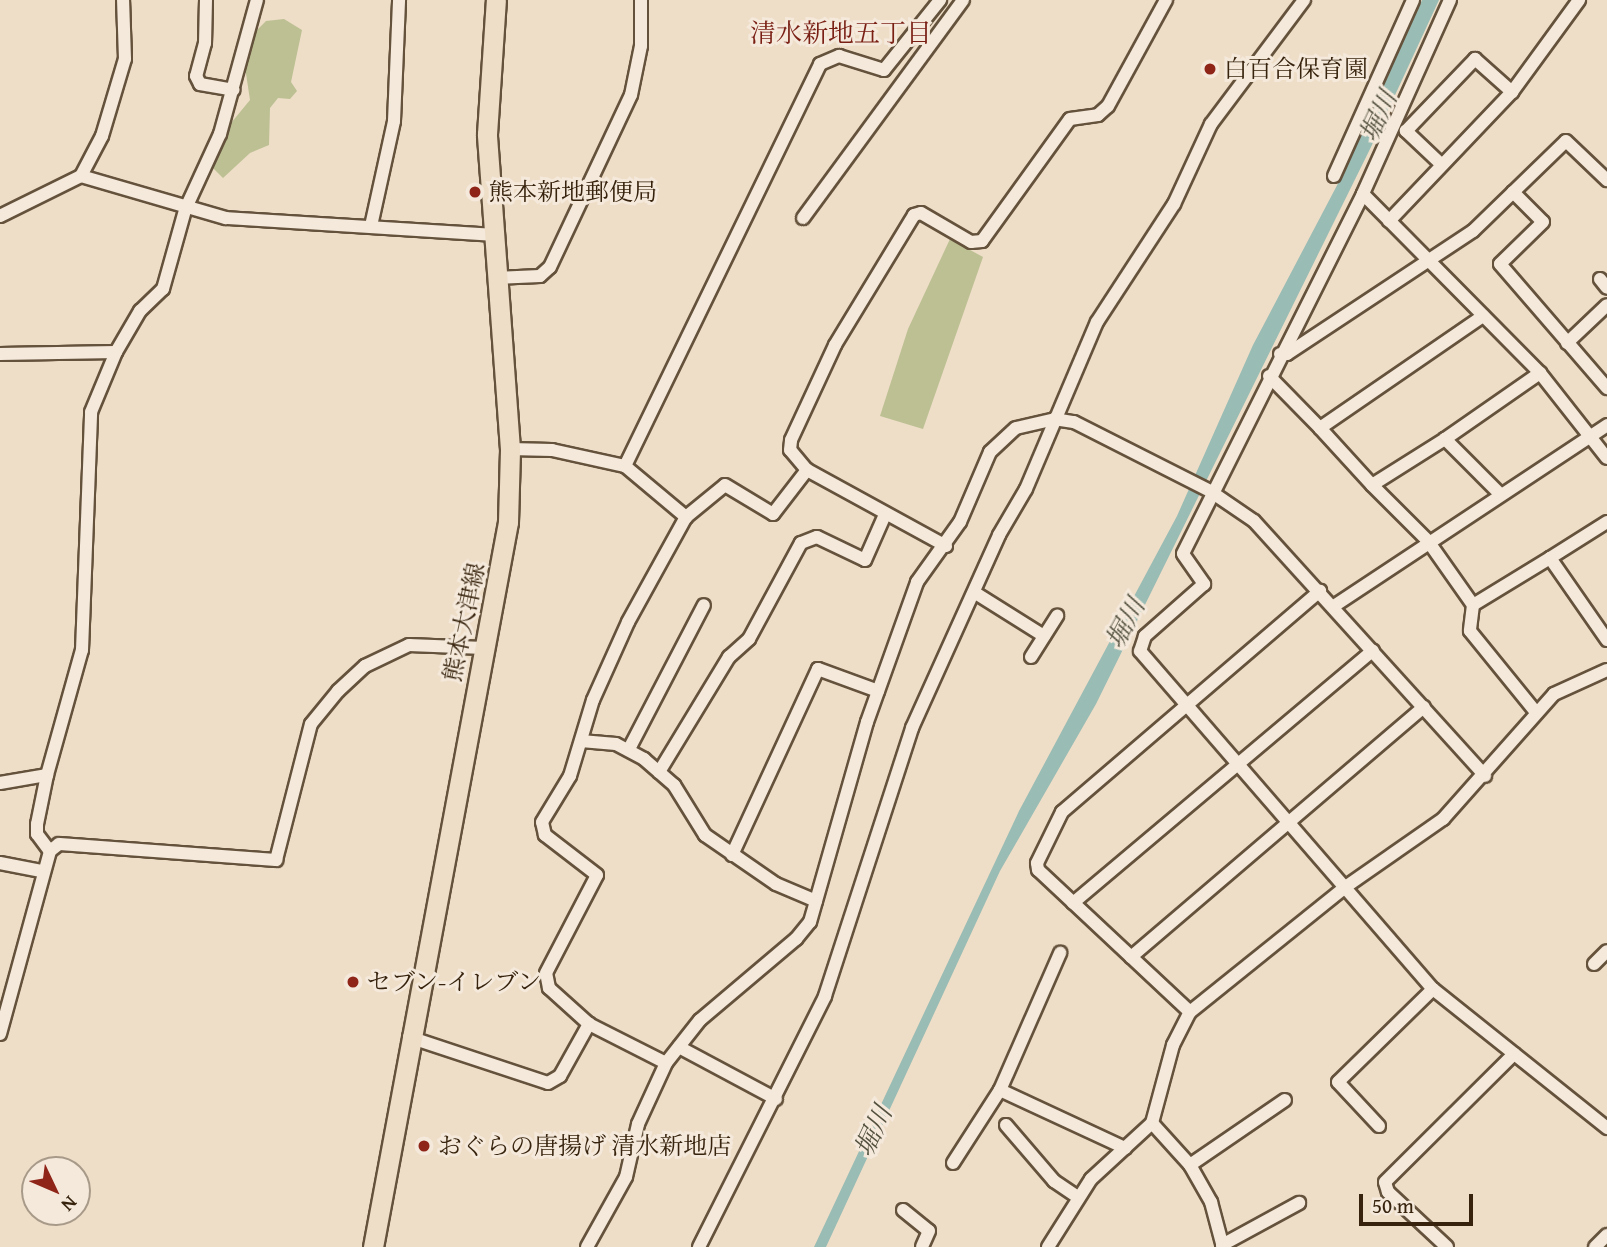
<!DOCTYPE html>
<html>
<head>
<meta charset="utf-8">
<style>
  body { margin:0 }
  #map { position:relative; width:1607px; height:1247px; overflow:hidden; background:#eeddc7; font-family:"Gentium Book Plus","Noto Serif JP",serif }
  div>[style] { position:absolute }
  .green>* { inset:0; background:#bcc093 }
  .water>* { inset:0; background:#99bcb4 }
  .roads { filter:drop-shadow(2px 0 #65523c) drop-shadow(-2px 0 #65523c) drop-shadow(0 2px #65523c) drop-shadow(0 -2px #65523c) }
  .minor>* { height:12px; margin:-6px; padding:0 6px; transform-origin:6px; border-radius:6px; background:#f4e9db }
  .primary>* { height:19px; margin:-9.5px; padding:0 9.5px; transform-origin:9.5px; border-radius:9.5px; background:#eeddc7 }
  .dots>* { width:19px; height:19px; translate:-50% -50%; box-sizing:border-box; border:4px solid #f4e9db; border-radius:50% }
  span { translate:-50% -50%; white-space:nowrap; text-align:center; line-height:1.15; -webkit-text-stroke:6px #f4e9db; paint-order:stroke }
  .poi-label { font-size:24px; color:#37230d }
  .left { translate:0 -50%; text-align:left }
  .street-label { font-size:24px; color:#37230d }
  .neighbourhood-label { font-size:26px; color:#7a1f14 }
  .water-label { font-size:26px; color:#54513f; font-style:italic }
  .north { position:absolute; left:21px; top:1156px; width:70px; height:70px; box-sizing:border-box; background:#f4e9db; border:2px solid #a89a89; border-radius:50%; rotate:134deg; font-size:19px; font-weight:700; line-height:28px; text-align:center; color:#37230d }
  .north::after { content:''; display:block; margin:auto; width:24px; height:32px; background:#8f2418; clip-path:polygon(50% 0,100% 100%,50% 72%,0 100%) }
  .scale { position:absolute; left:1359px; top:1194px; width:114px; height:32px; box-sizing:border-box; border:4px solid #37230d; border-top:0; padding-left:9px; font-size:21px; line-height:24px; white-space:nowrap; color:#37230d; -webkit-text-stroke:5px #f4e9db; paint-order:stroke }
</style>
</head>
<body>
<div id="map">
  <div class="green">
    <div style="clip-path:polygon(284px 19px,302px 30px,291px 82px,297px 91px,290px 99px,278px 98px,270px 108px,269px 145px,250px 153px,223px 178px,212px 167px,231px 123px,250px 100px,245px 67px,257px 30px,266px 21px)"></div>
    <div style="clip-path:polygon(950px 239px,983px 257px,923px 429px,880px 416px,908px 329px)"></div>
  </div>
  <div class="water">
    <div style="clip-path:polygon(1422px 0,1439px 0,1371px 147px,1096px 704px,1000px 871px,826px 1247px,814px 1247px,1019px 811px,1177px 516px,1253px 345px,1343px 174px)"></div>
  </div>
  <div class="roads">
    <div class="minor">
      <div style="left:206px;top:0;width:43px;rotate:91.3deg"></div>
      <div style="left:205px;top:43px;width:34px;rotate:105deg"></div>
      <div style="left:196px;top:76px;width:9px;rotate:63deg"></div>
      <div style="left:200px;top:84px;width:34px;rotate:10deg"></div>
      <div style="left:1450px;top:0;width:213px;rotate:114.2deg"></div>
      <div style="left:1363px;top:194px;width:402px;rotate:116.6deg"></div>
      <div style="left:1183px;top:554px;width:37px;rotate:55deg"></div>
      <div style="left:1204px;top:584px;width:79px;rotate:138.6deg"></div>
      <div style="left:1145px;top:636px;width:16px;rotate:108deg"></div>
      <div style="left:1140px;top:651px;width:447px;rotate:49.1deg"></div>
      <div style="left:1433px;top:989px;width:223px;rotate:38.6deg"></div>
      <div style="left:1442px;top:165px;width:50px;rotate:-136.6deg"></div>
      <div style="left:1406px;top:131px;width:100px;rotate:-46.2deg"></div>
      <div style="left:1475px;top:59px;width:50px;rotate:41.7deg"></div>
      <div style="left:1512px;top:92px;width:114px;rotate:-53.9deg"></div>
      <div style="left:81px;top:176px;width:45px;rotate:-62.3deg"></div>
      <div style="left:102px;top:136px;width:80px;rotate:-73.4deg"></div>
      <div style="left:125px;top:59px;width:59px;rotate:-91.9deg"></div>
      <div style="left:1334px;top:176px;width:193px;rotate:-65.8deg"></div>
      <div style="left:1513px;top:192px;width:42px;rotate:45deg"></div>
      <div style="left:1543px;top:222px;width:60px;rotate:135.7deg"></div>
      <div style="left:1500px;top:264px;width:164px;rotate:49.2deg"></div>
      <div style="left:1363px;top:194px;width:252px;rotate:45.3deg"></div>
      <div style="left:1540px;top:373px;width:108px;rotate:51.8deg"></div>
      <div style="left:0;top:216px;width:90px;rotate:-26.3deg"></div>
      <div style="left:81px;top:176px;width:151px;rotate:16.2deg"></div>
      <div style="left:226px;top:218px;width:268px;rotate:3.6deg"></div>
      <div style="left:803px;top:218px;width:270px;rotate:-53.7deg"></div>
      <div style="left:1389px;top:221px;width:178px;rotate:-46.4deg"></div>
      <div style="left:371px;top:226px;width:107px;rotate:-77.6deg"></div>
      <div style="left:394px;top:121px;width:121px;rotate:-87.6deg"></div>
      <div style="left:495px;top:278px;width:45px;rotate:-2.5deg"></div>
      <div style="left:540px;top:276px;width:13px;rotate:-42deg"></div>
      <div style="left:550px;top:267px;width:190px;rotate:-64.8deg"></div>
      <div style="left:631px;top:95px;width:50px;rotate:-78.5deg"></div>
      <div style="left:641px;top:46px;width:46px;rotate:-90deg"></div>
      <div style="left:1600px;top:279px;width:11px;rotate:52deg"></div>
      <div style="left:1567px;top:343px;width:55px;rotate:-43.5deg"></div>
      <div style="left:0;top:354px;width:116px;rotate:-1deg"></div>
      <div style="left:116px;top:352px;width:48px;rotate:-59.7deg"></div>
      <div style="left:140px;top:311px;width:32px;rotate:-44deg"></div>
      <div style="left:163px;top:289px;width:82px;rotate:-74.4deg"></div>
      <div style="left:185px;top:210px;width:84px;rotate:-65.3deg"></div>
      <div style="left:220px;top:134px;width:139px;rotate:-74.6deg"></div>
      <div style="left:1280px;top:354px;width:7px"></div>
      <div style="left:1287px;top:354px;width:223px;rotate:-33.5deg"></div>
      <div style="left:1473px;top:231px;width:129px;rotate:-44.1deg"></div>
      <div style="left:1566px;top:141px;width:57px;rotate:43.6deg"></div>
      <div style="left:1269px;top:376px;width:73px;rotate:45.6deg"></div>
      <div style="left:1445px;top:439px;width:116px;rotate:-34.8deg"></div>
      <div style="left:510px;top:449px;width:42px;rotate:1.4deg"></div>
      <div style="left:552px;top:450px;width:75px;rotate:12.4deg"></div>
      <div style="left:625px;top:466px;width:80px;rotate:39.9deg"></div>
      <div style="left:625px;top:466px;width:447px;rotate:-64.1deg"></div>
      <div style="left:820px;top:64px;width:21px;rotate:-23deg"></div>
      <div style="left:839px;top:56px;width:47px;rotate:17.3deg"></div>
      <div style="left:884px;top:70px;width:90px;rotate:-51.3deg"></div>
      <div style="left:1372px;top:485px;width:77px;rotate:-132.4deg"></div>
      <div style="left:1320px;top:428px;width:198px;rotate:-34.5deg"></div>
      <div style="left:1500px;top:494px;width:78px;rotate:-135deg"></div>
      <div style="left:1445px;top:439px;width:86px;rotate:147.8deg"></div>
      <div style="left:1372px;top:485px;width:79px;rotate:45deg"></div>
      <div style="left:1428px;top:541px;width:78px;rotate:54.9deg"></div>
      <div style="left:1473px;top:605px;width:90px;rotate:-31.4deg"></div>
      <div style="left:1607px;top:522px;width:67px;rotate:147.7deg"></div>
      <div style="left:1550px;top:558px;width:100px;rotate:55.2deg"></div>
      <div style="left:946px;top:546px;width:158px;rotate:-151.3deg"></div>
      <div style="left:807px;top:470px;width:26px;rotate:-130deg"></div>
      <div style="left:790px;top:450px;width:10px;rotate:-84deg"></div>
      <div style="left:791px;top:440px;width:105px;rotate:-65.1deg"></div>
      <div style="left:835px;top:345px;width:152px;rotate:-58.7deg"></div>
      <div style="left:914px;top:215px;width:7px;rotate:-16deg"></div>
      <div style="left:921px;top:213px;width:58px;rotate:30.1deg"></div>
      <div style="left:971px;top:242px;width:11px;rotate:-5deg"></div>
      <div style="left:982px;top:241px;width:150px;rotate:-54.2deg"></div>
      <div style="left:1070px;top:119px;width:28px;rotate:-8deg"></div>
      <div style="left:1098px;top:115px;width:13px;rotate:-42deg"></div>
      <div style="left:1108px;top:106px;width:121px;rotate:-61.3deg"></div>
      <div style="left:977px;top:594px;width:79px;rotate:32.1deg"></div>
      <div style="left:1473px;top:605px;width:26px;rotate:97deg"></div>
      <div style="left:1470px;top:631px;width:103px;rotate:50.9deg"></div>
      <div style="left:1334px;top:606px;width:328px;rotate:-33.5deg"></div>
      <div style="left:1031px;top:657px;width:49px;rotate:-57.6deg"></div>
      <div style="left:581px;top:741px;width:35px;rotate:5deg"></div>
      <div style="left:616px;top:744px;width:32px;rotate:28deg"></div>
      <div style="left:644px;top:759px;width:40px;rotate:41deg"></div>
      <div style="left:674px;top:785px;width:59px;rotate:58.2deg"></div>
      <div style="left:705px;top:835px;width:86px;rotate:34.6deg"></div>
      <div style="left:776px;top:884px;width:43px;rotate:23deg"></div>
      <div style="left:816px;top:901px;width:186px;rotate:-74.1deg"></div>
      <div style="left:867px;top:722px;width:149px;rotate:-70.3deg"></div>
      <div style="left:917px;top:582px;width:74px;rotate:-54.4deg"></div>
      <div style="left:960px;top:522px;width:76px;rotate:-66.8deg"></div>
      <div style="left:990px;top:452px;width:35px;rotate:-43deg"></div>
      <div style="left:1016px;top:428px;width:39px;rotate:-13deg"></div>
      <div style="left:1054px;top:419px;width:20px;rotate:9deg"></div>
      <div style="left:1074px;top:422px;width:153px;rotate:26.9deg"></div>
      <div style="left:1210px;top:491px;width:53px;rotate:34.3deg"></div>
      <div style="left:1254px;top:521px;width:344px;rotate:47.8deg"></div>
      <div style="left:629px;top:749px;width:162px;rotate:-62.5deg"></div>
      <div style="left:659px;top:772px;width:135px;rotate:-58.7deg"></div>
      <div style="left:729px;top:657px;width:27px;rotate:-42deg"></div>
      <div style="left:749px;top:639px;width:109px;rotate:-61.6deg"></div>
      <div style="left:801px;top:543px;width:17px;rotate:-21deg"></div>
      <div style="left:817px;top:537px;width:53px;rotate:25.6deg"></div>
      <div style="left:865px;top:560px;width:47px;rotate:-66.2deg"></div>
      <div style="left:47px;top:775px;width:50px;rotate:101.5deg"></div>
      <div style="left:37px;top:824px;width:10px;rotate:90deg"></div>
      <div style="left:37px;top:834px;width:21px;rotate:53deg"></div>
      <div style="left:0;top:783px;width:48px;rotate:-9.7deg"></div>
      <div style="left:47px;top:775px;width:130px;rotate:-74.4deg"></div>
      <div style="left:82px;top:650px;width:238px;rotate:-87.8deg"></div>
      <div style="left:91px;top:412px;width:65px;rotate:-67.4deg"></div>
      <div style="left:732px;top:855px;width:205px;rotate:-65.2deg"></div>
      <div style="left:818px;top:669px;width:64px;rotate:20.1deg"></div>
      <div style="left:0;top:863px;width:42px;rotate:11deg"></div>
      <div style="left:1073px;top:903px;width:392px;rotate:-40.1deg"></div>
      <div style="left:1131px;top:957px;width:385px;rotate:-40.5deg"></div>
      <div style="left:1594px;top:964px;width:18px;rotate:-45deg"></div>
      <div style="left:1190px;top:1012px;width:208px;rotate:-136.9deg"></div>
      <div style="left:1038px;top:870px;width:7px;rotate:-98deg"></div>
      <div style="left:1037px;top:863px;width:57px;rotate:-63.9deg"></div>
      <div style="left:1062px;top:812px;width:340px;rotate:-40.6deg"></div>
      <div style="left:589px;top:1024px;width:86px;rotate:26.9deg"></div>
      <div style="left:0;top:1034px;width:190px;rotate:-74.7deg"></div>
      <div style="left:50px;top:851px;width:11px;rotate:-38deg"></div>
      <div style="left:59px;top:844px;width:218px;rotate:4.2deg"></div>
      <div style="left:276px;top:860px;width:140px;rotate:-75.6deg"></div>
      <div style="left:311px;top:724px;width:43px;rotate:-50.7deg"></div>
      <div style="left:338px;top:691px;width:37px;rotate:-43deg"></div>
      <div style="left:365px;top:666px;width:49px;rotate:-25.5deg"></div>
      <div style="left:409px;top:645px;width:75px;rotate:2.3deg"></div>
      <div style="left:409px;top:1037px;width:146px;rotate:18.3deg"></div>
      <div style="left:548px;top:1083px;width:14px;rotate:-30deg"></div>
      <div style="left:560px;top:1076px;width:60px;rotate:-60.9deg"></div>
      <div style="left:589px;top:1024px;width:54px;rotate:-138deg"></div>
      <div style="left:549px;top:988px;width:15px;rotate:-101deg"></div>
      <div style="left:546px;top:973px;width:110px;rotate:-62.5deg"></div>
      <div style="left:597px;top:875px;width:66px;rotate:-142.4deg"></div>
      <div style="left:545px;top:835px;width:13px;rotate:-103deg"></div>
      <div style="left:542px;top:822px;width:54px;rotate:-58.7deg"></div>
      <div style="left:570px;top:776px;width:79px;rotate:-73.2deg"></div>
      <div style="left:593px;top:700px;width:85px;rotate:-65.8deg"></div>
      <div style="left:628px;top:622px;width:120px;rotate:-61.1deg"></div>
      <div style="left:686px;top:517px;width:50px;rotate:-39.4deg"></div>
      <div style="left:725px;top:485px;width:56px;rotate:31.1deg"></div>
      <div style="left:773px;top:514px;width:56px;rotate:-52.3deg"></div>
      <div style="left:679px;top:1047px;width:110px;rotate:28.2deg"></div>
      <div style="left:1000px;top:1090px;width:138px;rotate:24.9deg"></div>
      <div style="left:1152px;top:1123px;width:57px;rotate:47.9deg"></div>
      <div style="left:1190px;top:1165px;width:43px;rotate:60.4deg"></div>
      <div style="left:1211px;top:1202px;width:47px;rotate:75.1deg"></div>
      <div style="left:1006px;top:1125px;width:74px;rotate:49.4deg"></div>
      <div style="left:1054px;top:1181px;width:29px;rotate:34deg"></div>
      <div style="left:1379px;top:1126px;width:60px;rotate:-133deg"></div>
      <div style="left:1338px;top:1082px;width:133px;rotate:-44.4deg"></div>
      <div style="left:953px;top:1163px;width:87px;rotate:-57.2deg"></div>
      <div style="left:1000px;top:1090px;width:150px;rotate:-66.3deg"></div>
      <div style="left:1190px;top:1165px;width:115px;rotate:-34.4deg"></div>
      <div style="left:903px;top:1210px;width:33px;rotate:39deg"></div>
      <div style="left:929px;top:1231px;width:17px;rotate:114deg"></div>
      <div style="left:1222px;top:1245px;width:88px;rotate:-28.6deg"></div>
      <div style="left:587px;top:1247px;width:80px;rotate:-60.9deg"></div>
      <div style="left:626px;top:1177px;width:54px;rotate:-77.2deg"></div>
      <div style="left:638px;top:1124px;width:67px;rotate:-65.3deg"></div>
      <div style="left:666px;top:1063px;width:55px;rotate:-51.7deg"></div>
      <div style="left:700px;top:1020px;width:126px;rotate:-40.2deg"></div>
      <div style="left:796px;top:939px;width:22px;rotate:-51deg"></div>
      <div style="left:810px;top:922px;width:22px;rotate:-74deg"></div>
      <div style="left:699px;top:1247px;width:281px;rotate:-63.3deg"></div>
      <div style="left:825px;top:996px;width:282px;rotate:-72deg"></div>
      <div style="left:912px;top:728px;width:212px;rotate:-65.7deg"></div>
      <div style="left:999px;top:535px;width:53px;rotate:-59.6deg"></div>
      <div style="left:1026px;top:489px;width:181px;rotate:-67deg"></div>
      <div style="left:1097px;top:322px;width:141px;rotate:-56.9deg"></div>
      <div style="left:1174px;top:204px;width:88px;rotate:-65.2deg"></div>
      <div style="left:1211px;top:124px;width:155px;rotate:-53.1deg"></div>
      <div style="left:1048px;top:1247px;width:80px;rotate:-57.7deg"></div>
      <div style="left:1091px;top:1179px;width:83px;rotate:-42.6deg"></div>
      <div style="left:1152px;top:1123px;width:81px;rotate:-74.9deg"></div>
      <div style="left:1173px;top:1045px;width:37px;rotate:-63deg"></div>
      <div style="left:1190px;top:1012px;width:198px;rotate:-38.8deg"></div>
      <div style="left:1344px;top:888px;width:121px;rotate:-34.9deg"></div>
      <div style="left:1443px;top:819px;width:167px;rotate:-48.4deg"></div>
      <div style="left:1554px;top:694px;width:58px;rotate:-24.4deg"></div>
      <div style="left:1447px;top:1247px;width:81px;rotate:-137deg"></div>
      <div style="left:1388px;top:1192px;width:10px;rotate:-107deg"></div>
      <div style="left:1385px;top:1182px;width:182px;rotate:-44.8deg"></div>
      <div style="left:1595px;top:1247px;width:17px;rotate:-45deg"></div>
    </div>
    <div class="primary">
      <div style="left:373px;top:1247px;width:737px;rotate:-79.45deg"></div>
      <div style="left:508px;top:522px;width:73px;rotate:-88.4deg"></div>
      <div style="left:510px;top:449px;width:316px;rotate:-94.2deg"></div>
      <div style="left:487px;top:134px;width:134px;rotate:-86.2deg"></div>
    </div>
  </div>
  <div class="dots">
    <div style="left:1210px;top:69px;background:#8f2418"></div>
    <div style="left:475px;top:192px;background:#8f2418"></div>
    <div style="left:353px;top:982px;background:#8f2418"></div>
    <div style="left:424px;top:1146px;background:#8f2418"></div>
  </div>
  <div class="poi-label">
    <span class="left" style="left:1224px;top:69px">白百合保育園</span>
    <span class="left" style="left:489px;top:192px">熊本新地郵便局</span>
    <span class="left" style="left:367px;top:982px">セブン-イレブン</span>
    <span class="left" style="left:438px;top:1146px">おぐらの唐揚げ 清水新地店</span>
  </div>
  <div class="street-label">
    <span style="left:464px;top:622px;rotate:-78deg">熊本大津線</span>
  </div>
  <div class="neighbourhood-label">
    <span style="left:841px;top:33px">清水新地五丁目</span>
  </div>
  <div class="water-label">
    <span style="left:1378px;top:116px;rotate:-65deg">堀川</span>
    <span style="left:1125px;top:623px;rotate:-62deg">堀川</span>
    <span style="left:873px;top:1131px;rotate:-65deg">堀川</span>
  </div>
  <div class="north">N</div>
  <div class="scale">50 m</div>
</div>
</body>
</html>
